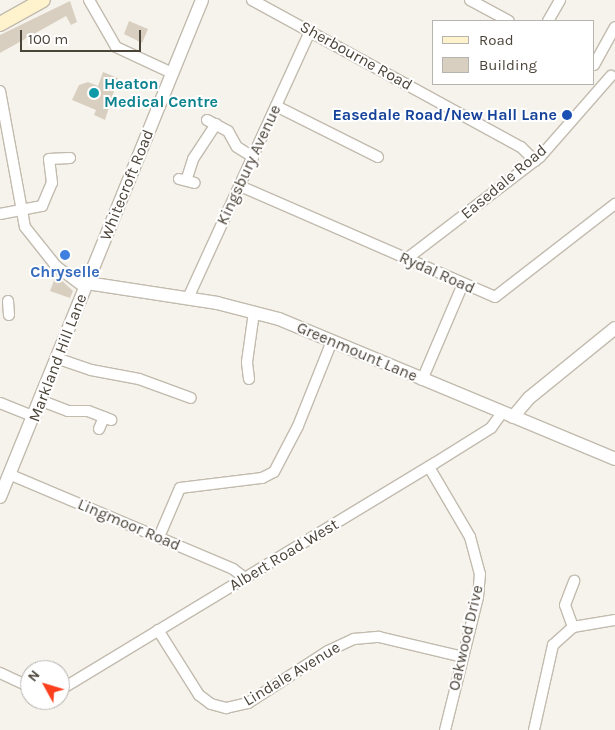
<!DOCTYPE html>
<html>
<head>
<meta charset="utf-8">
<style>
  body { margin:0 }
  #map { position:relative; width:615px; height:730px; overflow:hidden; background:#f6f3ec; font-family:Karla,sans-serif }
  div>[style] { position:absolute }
  .building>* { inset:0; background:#d8cfc1 }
  .roads { filter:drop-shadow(1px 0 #c2bbae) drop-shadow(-1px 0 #c2bbae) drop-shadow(0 1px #c2bbae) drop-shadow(0 -1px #c2bbae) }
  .minor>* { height:10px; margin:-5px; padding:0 5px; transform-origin:5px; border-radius:5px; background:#fff }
  .tertiary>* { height:12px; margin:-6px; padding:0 6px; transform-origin:6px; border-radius:6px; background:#fff }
  .secondary>* { height:14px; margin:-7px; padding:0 7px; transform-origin:7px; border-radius:7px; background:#fff3cd }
  .dots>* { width:14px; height:14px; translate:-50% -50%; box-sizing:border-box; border:2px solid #fff; border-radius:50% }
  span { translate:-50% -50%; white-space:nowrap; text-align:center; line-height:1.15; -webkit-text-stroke:4px #fff; paint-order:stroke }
  .street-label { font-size:16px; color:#4b4439 }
  .culture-label { font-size:16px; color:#0d838f; font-weight:700 }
  .left { translate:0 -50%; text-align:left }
  .transit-label { font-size:16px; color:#164399; font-weight:700 }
  .right { translate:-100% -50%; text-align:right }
  .shop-label { font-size:16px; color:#366cbe; font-weight:700 }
  .legend { position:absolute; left:432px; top:20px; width:162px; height:65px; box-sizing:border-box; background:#fff; border:1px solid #b7b4b0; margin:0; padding:6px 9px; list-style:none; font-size:15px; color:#4b4439 }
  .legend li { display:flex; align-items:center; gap:10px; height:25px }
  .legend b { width:25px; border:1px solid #b7b4b0 }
  .north { position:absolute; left:20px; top:660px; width:50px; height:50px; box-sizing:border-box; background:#fff; border:1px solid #b7b4b0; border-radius:50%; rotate:309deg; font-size:14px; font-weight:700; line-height:20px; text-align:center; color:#4b4439 }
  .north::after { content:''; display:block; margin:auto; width:18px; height:22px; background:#fc3f1d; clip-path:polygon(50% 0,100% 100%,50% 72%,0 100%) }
  .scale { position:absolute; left:20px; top:30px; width:121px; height:22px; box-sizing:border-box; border:2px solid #4b4439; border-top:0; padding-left:6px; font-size:15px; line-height:18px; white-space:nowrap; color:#4b4439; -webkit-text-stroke:4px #fff; paint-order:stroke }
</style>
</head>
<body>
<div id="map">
  <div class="building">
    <div style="clip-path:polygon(70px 1px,77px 22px,71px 25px,66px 16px,0 53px,0 35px)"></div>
    <div style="clip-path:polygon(129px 21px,148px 29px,142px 43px,124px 34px)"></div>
    <div style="clip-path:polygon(103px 72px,118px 78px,105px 120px,94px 115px,96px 110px,72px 100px,79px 85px,88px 82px,98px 86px)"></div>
    <div style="clip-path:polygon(56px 275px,73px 291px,70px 298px,50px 291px)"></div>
  </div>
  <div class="roads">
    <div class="minor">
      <div style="left:89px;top:0;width:54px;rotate:60.1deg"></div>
      <div style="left:116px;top:47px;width:62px;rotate:24.9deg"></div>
      <div style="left:252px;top:0;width:307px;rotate:28.7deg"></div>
      <div style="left:521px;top:147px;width:20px;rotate:45deg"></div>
      <div style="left:470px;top:0;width:44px;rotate:28.3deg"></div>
      <div style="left:548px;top:21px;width:24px;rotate:-60deg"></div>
      <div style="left:594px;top:65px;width:43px;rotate:-61.1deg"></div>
      <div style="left:0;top:91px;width:138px;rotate:79.6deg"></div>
      <div style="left:25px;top:227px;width:50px;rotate:51.5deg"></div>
      <div style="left:56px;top:266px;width:36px;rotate:37deg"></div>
      <div style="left:276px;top:106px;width:114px;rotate:26.6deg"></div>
      <div style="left:207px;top:120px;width:24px;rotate:28deg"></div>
      <div style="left:228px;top:131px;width:18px;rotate:61deg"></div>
      <div style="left:237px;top:147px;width:19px;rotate:32deg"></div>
      <div style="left:187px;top:178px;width:20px;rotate:-72deg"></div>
      <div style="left:193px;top:159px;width:42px;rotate:-56.7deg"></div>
      <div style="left:179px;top:179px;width:16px;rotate:14deg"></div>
      <div style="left:240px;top:186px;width:278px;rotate:23.5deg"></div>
      <div style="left:495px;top:297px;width:152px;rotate:-37.8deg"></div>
      <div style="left:0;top:214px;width:43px;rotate:-10.8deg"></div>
      <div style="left:42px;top:206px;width:25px;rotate:-67deg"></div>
      <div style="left:52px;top:183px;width:24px;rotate:-97deg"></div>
      <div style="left:49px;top:159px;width:21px;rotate:-3deg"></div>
      <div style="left:409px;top:257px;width:165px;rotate:-37.4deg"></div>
      <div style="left:540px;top:157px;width:108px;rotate:-48.8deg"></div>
      <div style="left:188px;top:298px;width:294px;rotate:-65.4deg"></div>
      <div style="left:8px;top:301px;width:14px;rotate:86deg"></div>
      <div style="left:59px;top:359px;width:34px;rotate:19deg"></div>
      <div style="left:91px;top:370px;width:49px;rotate:10.6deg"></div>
      <div style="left:139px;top:379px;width:55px;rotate:20.1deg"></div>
      <div style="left:249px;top:379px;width:17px;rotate:-97deg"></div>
      <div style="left:247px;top:362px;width:50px;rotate:-82deg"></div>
      <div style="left:422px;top:380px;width:104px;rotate:-66.9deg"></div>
      <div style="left:42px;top:401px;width:28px;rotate:21deg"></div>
      <div style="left:68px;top:411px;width:20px"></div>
      <div style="left:88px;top:411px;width:25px;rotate:21deg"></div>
      <div style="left:0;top:403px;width:38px;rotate:22deg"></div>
      <div style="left:99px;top:429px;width:13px;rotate:-67deg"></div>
      <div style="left:429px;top:467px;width:81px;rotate:59.6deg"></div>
      <div style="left:470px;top:537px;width:38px;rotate:75deg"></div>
      <div style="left:480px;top:574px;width:23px;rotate:95deg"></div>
      <div style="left:478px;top:597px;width:137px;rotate:103.9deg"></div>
      <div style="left:11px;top:475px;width:241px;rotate:22.9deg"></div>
      <div style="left:233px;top:569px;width:15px;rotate:37deg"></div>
      <div style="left:159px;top:537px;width:53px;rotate:-66.8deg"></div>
      <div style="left:180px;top:488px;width:83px;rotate:-7deg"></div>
      <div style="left:262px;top:478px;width:13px;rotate:-27deg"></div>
      <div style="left:274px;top:472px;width:52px;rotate:-62.4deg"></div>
      <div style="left:298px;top:426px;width:92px;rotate:-68.2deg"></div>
      <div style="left:573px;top:627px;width:23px;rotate:-110deg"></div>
      <div style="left:565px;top:605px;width:26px;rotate:-69deg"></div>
      <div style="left:158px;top:630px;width:77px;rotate:57.8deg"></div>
      <div style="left:199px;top:695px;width:15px;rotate:37deg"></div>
      <div style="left:211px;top:704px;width:16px;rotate:15deg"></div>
      <div style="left:226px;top:708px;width:23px;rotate:-13deg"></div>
      <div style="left:248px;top:703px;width:95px;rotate:-33deg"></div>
      <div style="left:328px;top:651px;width:29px;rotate:-25deg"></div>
      <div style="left:354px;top:639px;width:25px;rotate:-5deg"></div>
      <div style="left:379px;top:637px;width:86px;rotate:13.4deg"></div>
      <div style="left:0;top:673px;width:33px;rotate:25deg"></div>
      <div style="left:60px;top:690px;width:438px;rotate:-31.2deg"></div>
      <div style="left:435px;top:463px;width:66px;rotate:-32deg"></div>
      <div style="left:491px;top:428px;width:19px;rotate:-54deg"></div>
      <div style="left:534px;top:730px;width:87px;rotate:-77.4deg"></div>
      <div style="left:553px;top:645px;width:27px;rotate:-42deg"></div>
      <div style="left:573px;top:627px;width:43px;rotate:-9.5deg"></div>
    </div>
    <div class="tertiary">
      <div style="left:87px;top:283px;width:132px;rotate:8.7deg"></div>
      <div style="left:217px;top:303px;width:64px;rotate:14.5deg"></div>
      <div style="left:279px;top:319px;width:364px;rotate:22.6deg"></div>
      <div style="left:513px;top:417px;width:25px;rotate:-50deg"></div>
      <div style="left:529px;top:398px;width:111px;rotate:-39.1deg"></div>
      <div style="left:0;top:497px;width:536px;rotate:-67.88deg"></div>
    </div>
    <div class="secondary">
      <div style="left:0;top:24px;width:49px;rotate:-29.2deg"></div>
    </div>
  </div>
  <div class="dots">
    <div style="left:94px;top:93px;background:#0f9aa8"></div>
    <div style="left:567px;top:115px;background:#1a4fb4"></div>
    <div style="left:65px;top:255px;background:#3f7fe0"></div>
  </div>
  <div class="street-label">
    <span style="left:356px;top:56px;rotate:29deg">Sherbourne Road</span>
    <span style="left:249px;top:165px;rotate:-65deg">Kingsbury Avenue</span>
    <span style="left:504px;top:182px;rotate:-40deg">Easedale Road</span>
    <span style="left:127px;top:185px;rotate:-68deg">Whitecroft Road</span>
    <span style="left:437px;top:273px;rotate:24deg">Rydal Road</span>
    <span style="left:357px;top:352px;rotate:23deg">Greenmount Lane</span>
    <span style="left:58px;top:358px;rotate:-69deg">Markland Hill Lane</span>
    <span style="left:129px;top:525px;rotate:23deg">Lingmoor Road</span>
    <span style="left:284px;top:555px;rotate:-31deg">Albert Road West</span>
    <span style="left:466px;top:638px;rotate:-77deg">Oakwood Drive</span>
    <span style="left:292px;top:674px;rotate:-31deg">Lindale Avenue</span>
  </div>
  <div class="culture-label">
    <span class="left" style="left:104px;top:93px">Heaton<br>Medical Centre</span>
  </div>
  <div class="transit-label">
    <span class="right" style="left:557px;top:115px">Easedale Road/New Hall Lane</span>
  </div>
  <div class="shop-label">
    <span style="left:65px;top:272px">Chryselle</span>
  </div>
  <ul class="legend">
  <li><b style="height:6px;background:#fff3cd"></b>Road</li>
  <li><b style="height:14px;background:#d8cfc1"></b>Building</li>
  </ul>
  <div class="north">N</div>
  <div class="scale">100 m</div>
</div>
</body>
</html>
